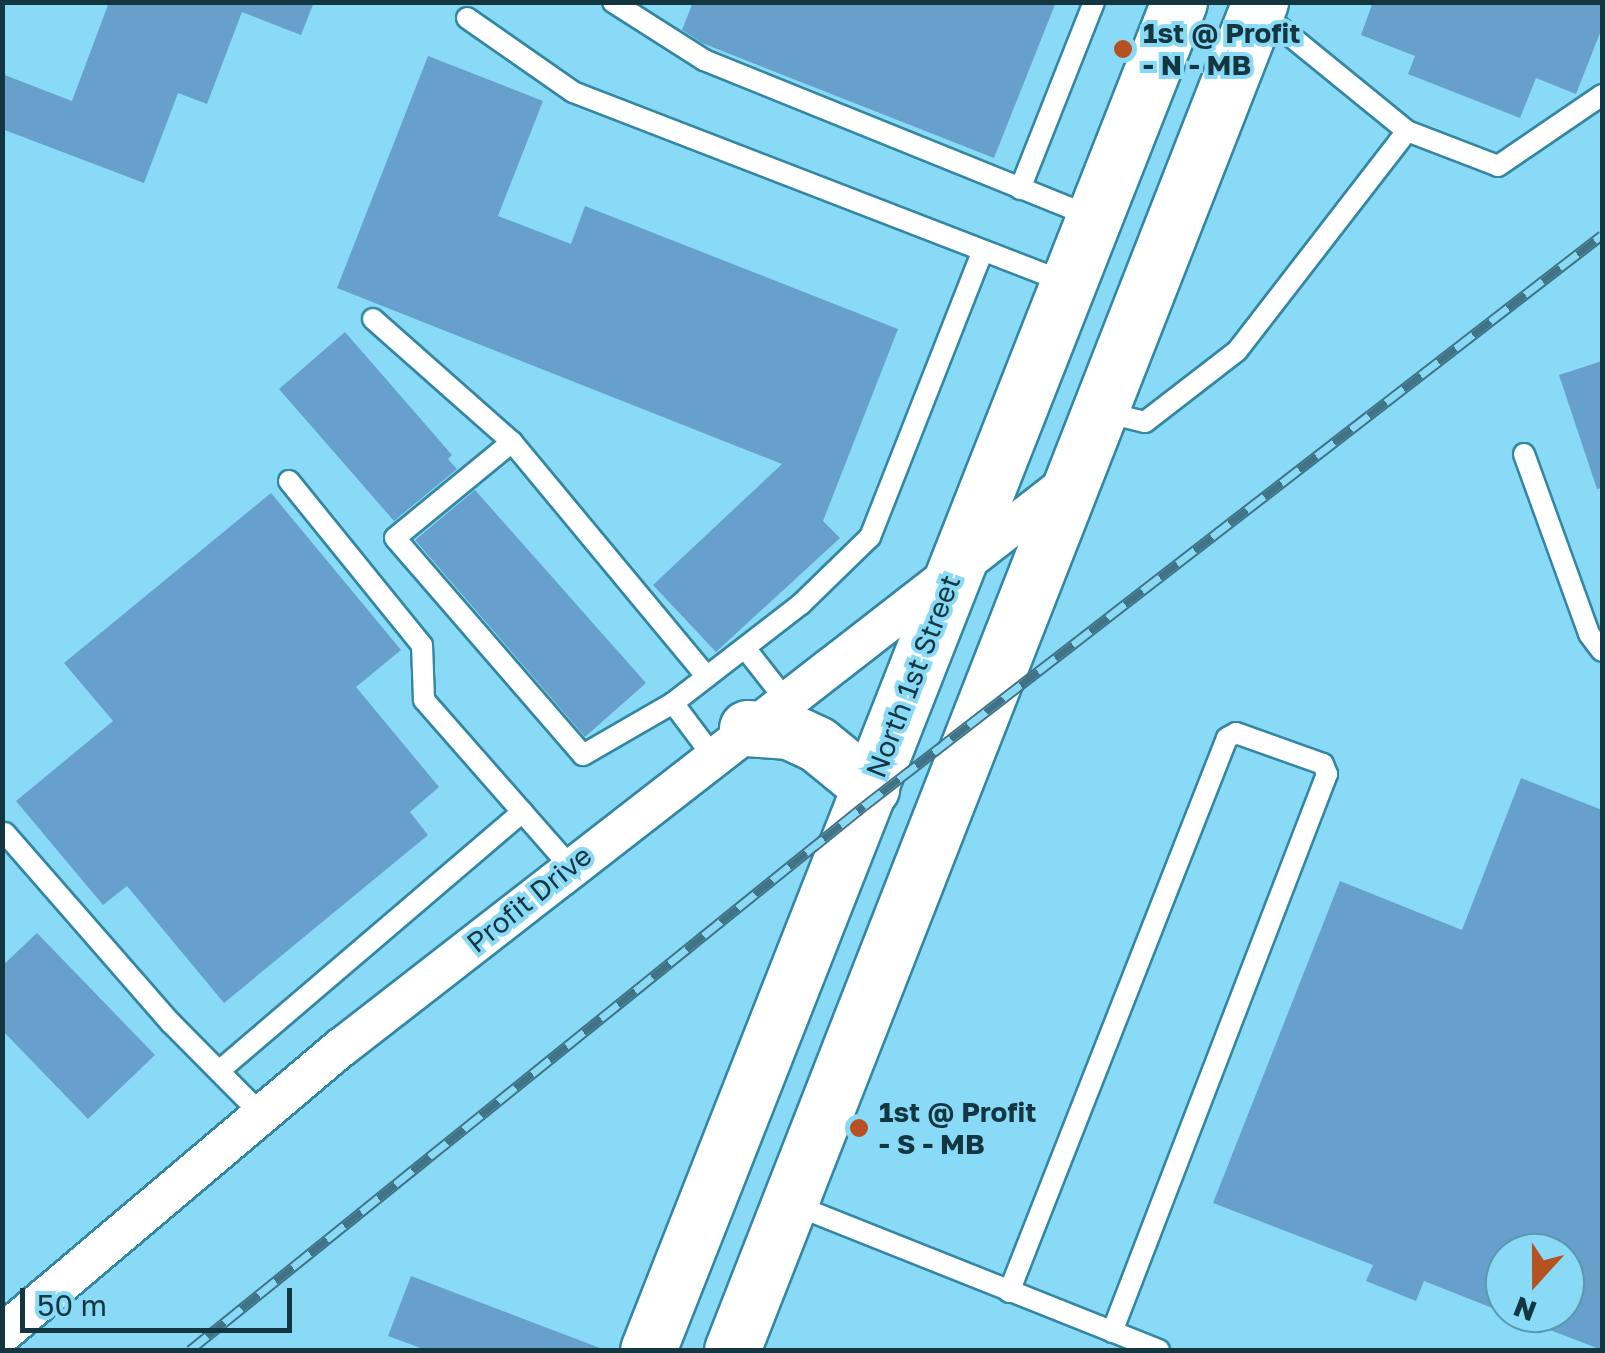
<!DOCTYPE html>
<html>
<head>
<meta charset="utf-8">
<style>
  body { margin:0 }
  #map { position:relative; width:1605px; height:1353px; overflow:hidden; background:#89daf7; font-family:"Golos Text",sans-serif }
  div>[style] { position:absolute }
  .building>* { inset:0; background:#67a0cc }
  .roads { filter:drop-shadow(2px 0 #3387a2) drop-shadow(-2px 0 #3387a2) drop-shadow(0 2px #3387a2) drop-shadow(0 -2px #3387a2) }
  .lane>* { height:20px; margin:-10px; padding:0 10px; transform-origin:10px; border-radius:10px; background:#fff }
  .street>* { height:38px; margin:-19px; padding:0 19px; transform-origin:19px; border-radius:19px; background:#fff }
  .primary>* { height:55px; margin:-27.5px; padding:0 27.5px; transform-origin:27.5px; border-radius:27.5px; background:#fff }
  .rail>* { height:11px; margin-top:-5.5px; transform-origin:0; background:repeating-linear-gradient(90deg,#89daf7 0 22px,#3f7385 0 44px); box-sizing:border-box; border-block:2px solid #3f7385 }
  .dots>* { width:28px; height:28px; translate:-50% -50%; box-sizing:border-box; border:5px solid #89daf7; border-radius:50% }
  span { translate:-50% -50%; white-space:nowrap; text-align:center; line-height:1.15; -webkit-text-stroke:8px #89daf7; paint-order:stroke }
  .poi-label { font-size:28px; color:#133641; font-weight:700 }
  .left { translate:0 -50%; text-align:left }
  .street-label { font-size:28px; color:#133641 }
  .frame { position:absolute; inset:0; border:5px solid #133641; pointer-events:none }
  .north { position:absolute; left:1485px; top:1233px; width:100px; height:100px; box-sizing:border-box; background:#89daf7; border:2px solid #5a98ae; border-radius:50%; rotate:201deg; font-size:28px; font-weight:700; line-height:40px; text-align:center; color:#133641 }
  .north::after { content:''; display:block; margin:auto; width:35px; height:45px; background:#b65121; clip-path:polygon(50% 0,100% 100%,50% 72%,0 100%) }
  .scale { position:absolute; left:20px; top:1288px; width:272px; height:45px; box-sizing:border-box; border:5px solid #133641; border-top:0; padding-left:12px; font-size:30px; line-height:35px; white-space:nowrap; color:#133641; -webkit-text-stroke:8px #89daf7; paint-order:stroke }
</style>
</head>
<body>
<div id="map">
  <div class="building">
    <div style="clip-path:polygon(109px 2px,314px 2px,301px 35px,242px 12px,207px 104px,178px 93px,144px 183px,2px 129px,2px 74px,72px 101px)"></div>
    <div style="clip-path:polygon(693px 2px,1056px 2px,994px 158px,702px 43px,682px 30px)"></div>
    <div style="clip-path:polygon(1373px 2px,1602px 2px,1602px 28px,1576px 94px,1536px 78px,1520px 118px,1408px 74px,1415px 56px,1361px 35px)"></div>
    <div style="clip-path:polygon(428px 56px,543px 101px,498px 216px,571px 244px,585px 206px,898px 329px,823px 521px,840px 538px,716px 652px,653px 585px,782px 464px,337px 288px)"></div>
    <div style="clip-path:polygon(345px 332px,452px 455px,448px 459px,457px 469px,394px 521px,279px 389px)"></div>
    <div style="clip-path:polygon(1602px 361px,1602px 488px,1597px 489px,1559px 375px)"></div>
    <div style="clip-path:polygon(475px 490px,646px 683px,585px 737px,415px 540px)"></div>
    <div style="clip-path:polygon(271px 493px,401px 650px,356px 687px,439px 787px,410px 812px,428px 835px,224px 1003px,127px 886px,103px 905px,16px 801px,113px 721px,64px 663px)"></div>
    <div style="clip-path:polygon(1521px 778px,1602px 810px,1602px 1350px,1511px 1315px,1565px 1313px,1565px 1253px,1505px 1253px,1505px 1313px,1424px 1281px,1416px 1301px,1366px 1281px,1373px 1265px,1213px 1203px,1340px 881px,1462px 930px)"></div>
    <div style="clip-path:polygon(37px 933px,155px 1055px,88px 1119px,2px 1030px,2px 966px)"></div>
    <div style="clip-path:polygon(411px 1276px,600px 1348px,600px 1350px,426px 1350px,388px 1336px)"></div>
  </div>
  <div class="roads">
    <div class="lane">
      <div style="left:613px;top:2px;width:108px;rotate:32.5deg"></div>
      <div style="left:704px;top:60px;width:417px;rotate:22deg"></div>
      <div style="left:467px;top:18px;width:129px;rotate:34.9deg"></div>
      <div style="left:573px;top:92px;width:527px;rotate:21.12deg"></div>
      <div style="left:1407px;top:131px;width:97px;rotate:21deg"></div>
      <div style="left:1498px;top:166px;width:126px;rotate:-34.3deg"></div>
      <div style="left:1020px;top:189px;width:201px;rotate:-68.4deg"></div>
      <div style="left:373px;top:319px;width:186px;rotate:41.5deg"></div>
      <div style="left:512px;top:442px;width:305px;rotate:50.3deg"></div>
      <div style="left:1104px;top:412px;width:42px;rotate:13.7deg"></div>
      <div style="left:1145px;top:422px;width:116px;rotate:-37.7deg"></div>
      <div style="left:1237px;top:351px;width:278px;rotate:-52.3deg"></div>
      <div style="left:1407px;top:131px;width:190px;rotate:-140.8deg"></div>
      <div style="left:512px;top:442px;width:151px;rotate:140.6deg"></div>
      <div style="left:395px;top:538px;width:287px;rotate:49.1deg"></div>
      <div style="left:583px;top:755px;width:104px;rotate:-30deg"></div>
      <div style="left:673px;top:703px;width:162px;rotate:-37.7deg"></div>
      <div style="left:801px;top:604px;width:96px;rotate:-44.2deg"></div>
      <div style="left:870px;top:537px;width:306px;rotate:-68.5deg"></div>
      <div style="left:1524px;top:454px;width:191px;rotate:70.1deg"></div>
      <div style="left:1589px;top:634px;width:21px;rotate:53deg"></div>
      <div style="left:289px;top:481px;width:211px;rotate:51deg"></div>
      <div style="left:422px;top:645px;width:55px;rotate:87.9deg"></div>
      <div style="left:424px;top:700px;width:221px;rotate:48.7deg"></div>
      <div style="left:745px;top:648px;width:65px;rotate:51.9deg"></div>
      <div style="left:673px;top:703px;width:65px;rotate:53.1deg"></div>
      <div style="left:5px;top:833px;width:252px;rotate:48.9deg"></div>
      <div style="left:171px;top:1023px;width:129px;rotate:45.3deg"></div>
      <div style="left:219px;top:1071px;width:399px;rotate:-40.5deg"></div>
      <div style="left:792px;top:1204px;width:395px;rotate:21.7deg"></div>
      <div style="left:1009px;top:1292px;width:595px;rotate:-68.52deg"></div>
      <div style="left:1227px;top:738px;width:10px;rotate:-29deg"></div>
      <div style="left:1236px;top:733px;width:92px;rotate:19.6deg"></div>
      <div style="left:1323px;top:764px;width:11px;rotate:68deg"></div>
      <div style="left:1327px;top:774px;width:598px;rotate:111.07deg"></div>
    </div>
    <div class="street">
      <div style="left:2px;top:1334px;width:445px;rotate:-40.2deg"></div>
      <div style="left:342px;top:1047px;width:921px;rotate:-37.85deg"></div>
    </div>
    <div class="primary">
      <div style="left:747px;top:728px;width:42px;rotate:4.1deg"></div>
      <div style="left:789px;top:731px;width:31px;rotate:25deg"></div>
      <div style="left:817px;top:744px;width:70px;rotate:39.2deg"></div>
      <div style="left:648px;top:1350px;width:1449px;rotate:-68.5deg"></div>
      <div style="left:732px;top:1350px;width:1448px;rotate:-68.61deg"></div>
    </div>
  </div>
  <div class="rail">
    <div style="left:190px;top:1350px;width:866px;rotate:-38.91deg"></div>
    <div style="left:864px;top:806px;width:933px;rotate:-37.73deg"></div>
  </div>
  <div class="dots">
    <div style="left:1123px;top:49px;background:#b65121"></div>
    <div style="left:859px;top:1128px;background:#b65121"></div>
  </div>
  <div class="poi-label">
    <span class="left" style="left:1143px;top:49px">1st @ Profit<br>- N - MB</span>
    <span class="left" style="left:879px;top:1128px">1st @ Profit<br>- S - MB</span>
  </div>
  <div class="street-label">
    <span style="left:913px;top:676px;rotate:-69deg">North 1st Street</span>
    <span style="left:529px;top:899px;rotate:-39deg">Profit Drive</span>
  </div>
  <div class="frame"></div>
  <div class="north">N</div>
  <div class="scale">50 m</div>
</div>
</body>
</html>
